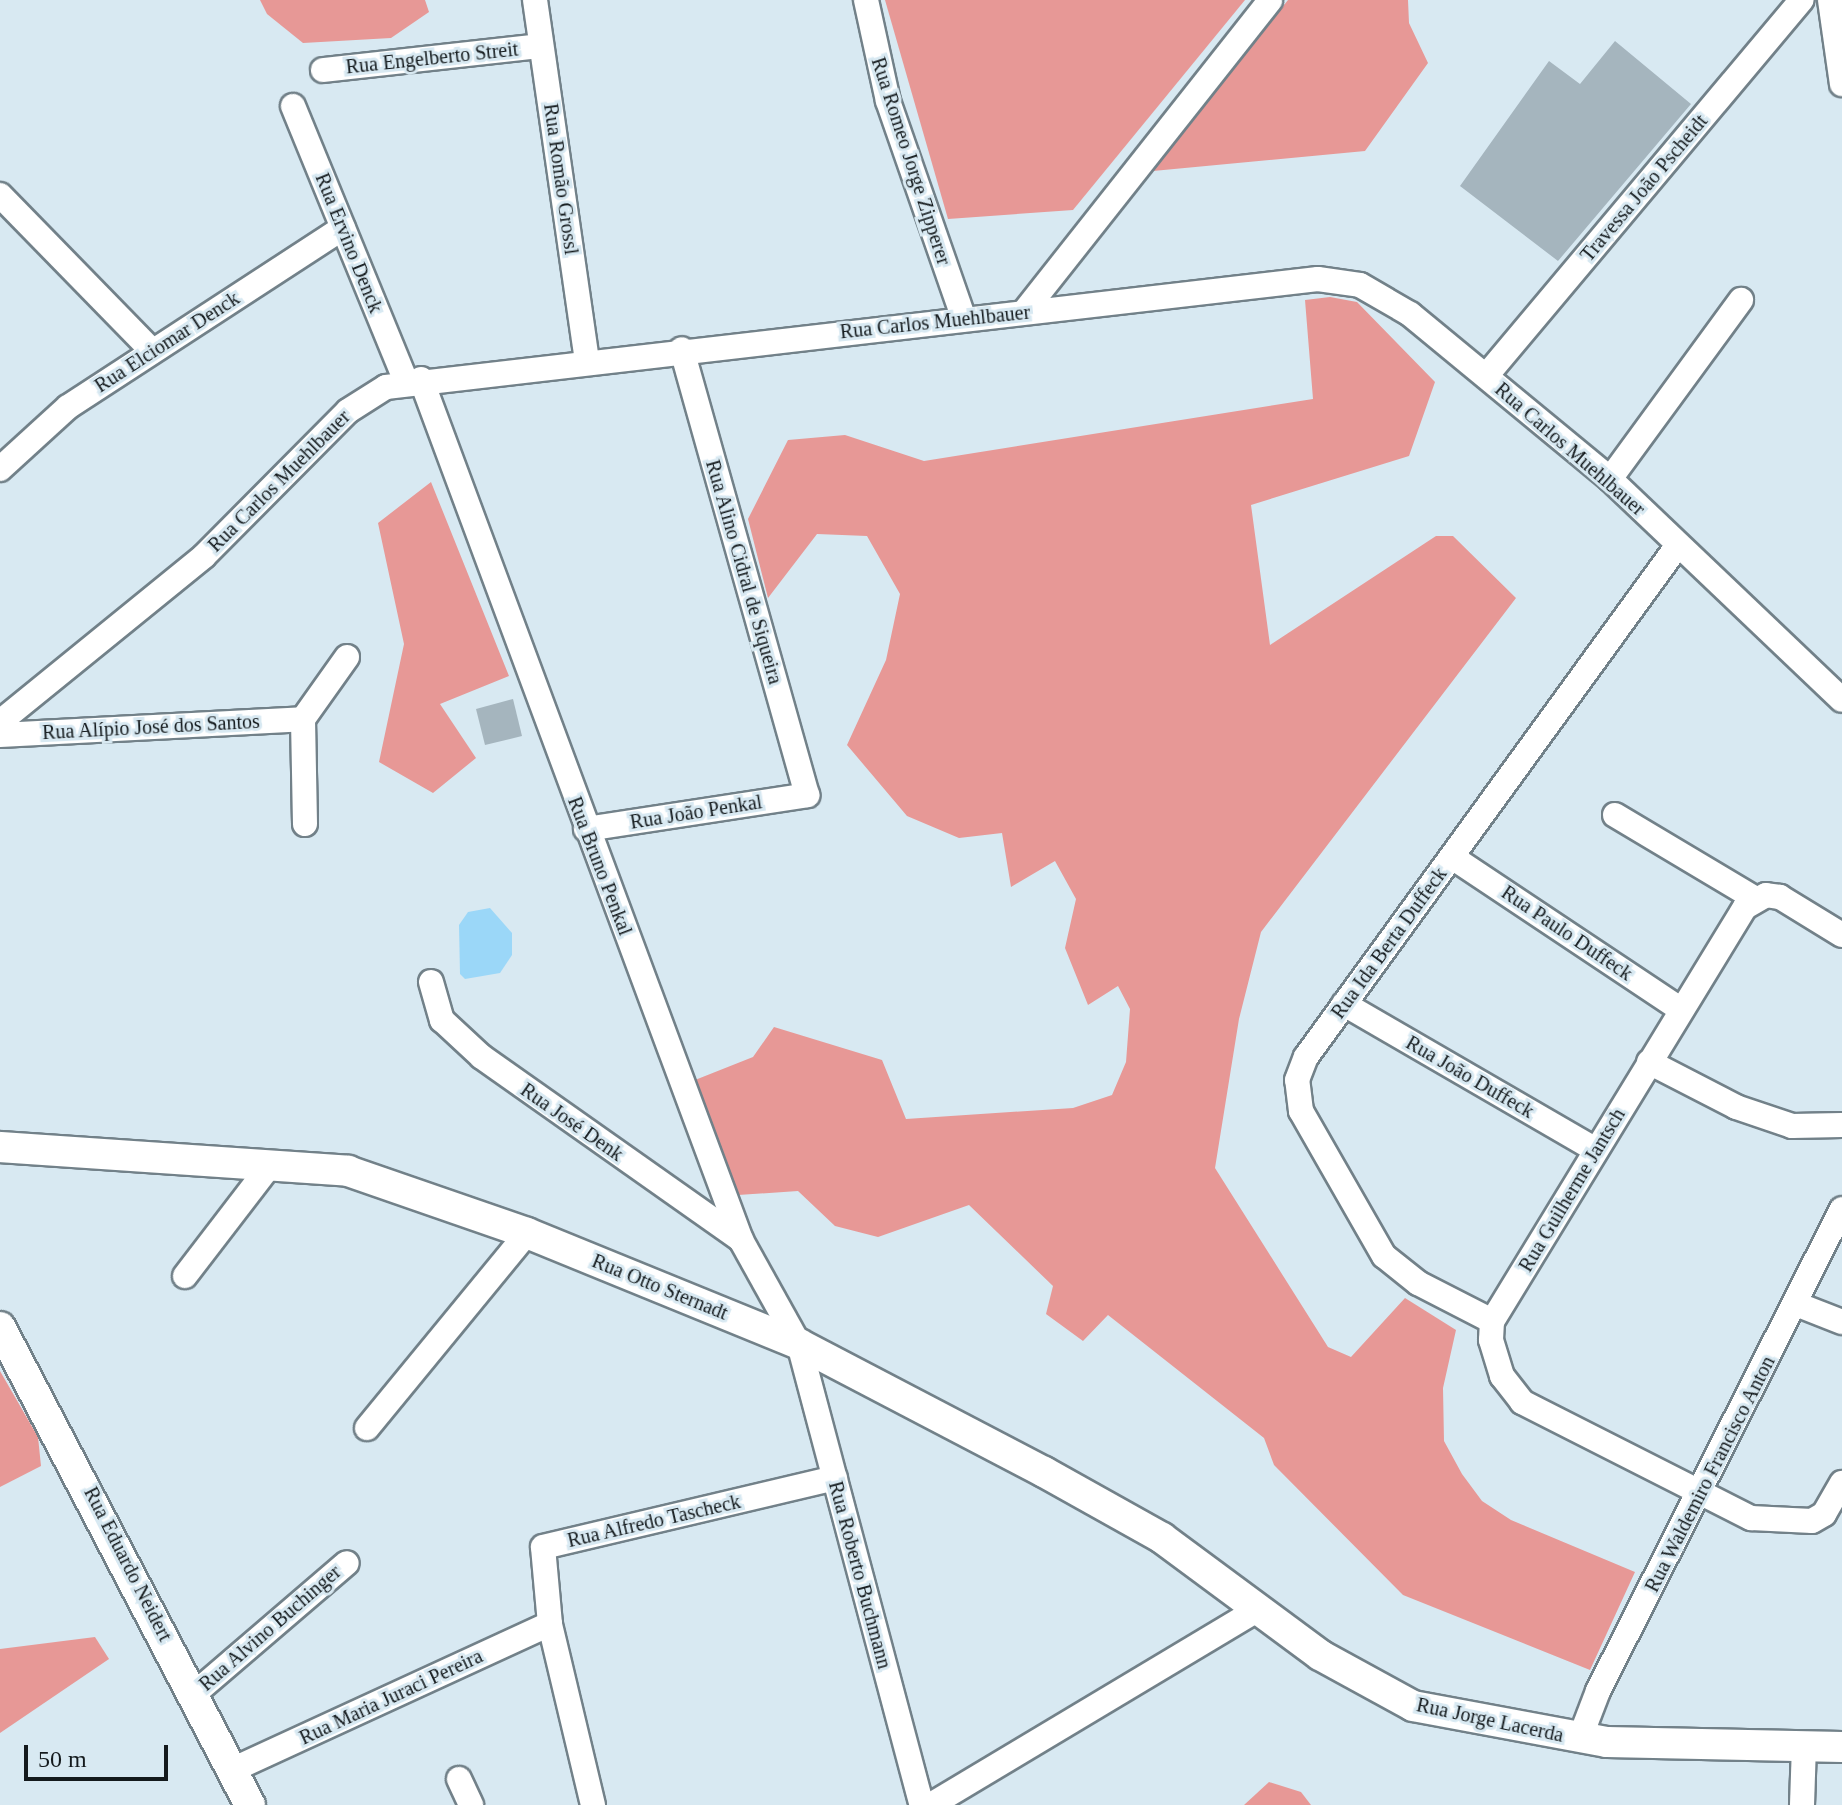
<!DOCTYPE html>
<html>
<head>
<meta charset="utf-8">
<style>
  body { margin:0 }
  #map { position:relative; width:1842px; height:1805px; overflow:hidden; background:#d8e9f2; font-family:Georgia,serif }
  div>[style] { position:absolute }
  .forest>* { inset:0; background:#e79896 }
  .water>* { inset:0; background:#9bd7f8 }
  .building>* { inset:0; background:#a5b5be }
  .roads { filter:drop-shadow(2px 0 #728189) drop-shadow(-2px 0 #728189) drop-shadow(0 2px #728189) drop-shadow(0 -2px #728189) }
  .minor>* { height:24px; margin:-12px; padding:0 12px; transform-origin:12px; border-radius:12px; background:#fff }
  .major>* { height:30px; margin:-15px; padding:0 15px; transform-origin:15px; border-radius:15px; background:#fff }
  span { translate:-50% -50%; white-space:nowrap; text-align:center; line-height:1.15; -webkit-text-stroke:6px #d8e9f2; paint-order:stroke }
  .street-label { font-size:20px; color:#141a1d }
  .scale { position:absolute; left:24px; top:1745px; width:144px; height:36px; box-sizing:border-box; border:4px solid #141a1d; border-top:0; padding-left:10px; font-size:24px; line-height:28px; white-space:nowrap; color:#141a1d; -webkit-text-stroke:6px #d8e9f2; paint-order:stroke }
</style>
</head>
<body>
<div id="map">
  <div class="forest">
    <div style="clip-path:polygon(260px 0,425px 0,429px 12px,391px 38px,303px 43px,267px 14px)"></div>
    <div style="clip-path:polygon(885px 0,1245px 0,1073px 210px,948px 219px)"></div>
    <div style="clip-path:polygon(1288px 0,1408px 0,1409px 23px,1428px 63px,1365px 151px,1153px 171px)"></div>
    <div style="clip-path:polygon(1330px 297px,1357px 302px,1435px 382px,1409px 456px,1251px 505px,1270px 645px,1436px 536px,1453px 536px,1516px 598px,1261px 932px,1239px 1019px,1215px 1168px,1328px 1347px,1351px 1357px,1405px 1298px,1456px 1330px,1443px 1388px,1444px 1441px,1462px 1474px,1482px 1501px,1511px 1520px,1635px 1572px,1590px 1670px,1403px 1595px,1274px 1465px,1264px 1438px,1108px 1315px,1083px 1341px,1046px 1314px,1053px 1286px,969px 1205px,878px 1237px,835px 1226px,798px 1191px,738px 1195px,695px 1080px,753px 1057px,774px 1027px,882px 1060px,906px 1119px,1073px 1108px,1112px 1095px,1126px 1062px,1130px 1009px,1118px 986px,1088px 1005px,1065px 948px,1076px 899px,1055px 861px,1011px 887px,1002px 833px,959px 838px,907px 816px,847px 745px,886px 660px,900px 594px,867px 536px,817px 534px,768px 598px,748px 519px,788px 440px,845px 435px,924px 461px,1313px 399px,1305px 300px)"></div>
    <div style="clip-path:polygon(431px 482px,509px 676px,440px 704px,476px 758px,433px 793px,379px 762px,404px 644px,378px 523px)"></div>
    <div style="clip-path:polygon(0 1371px,38px 1437px,41px 1466px,0 1487px)"></div>
    <div style="clip-path:polygon(95px 1637px,109px 1659px,0 1733px,0 1649px)"></div>
    <div style="clip-path:polygon(1269px 1782px,1301px 1792px,1311px 1805px,1244px 1805px)"></div>
  </div>
  <div class="water">
    <div style="clip-path:polygon(490px 908px,512px 933px,512px 955px,500px 973px,465px 979px,460px 974px,459px 925px,468px 912px)"></div>
  </div>
  <div class="building">
    <div style="clip-path:polygon(1615px 41px,1691px 104px,1558px 261px,1460px 186px,1549px 61px,1580px 84px)"></div>
    <div style="clip-path:polygon(513px 699px,522px 736px,485px 745px,476px 709px)"></div>
  </div>
  <div class="roads">
    <div class="minor">
      <div style="left:535px;top:0;width:363px;rotate:81.8deg"></div>
      <div style="left:866px;top:0;width:103px;rotate:77.7deg"></div>
      <div style="left:888px;top:101px;width:231px;rotate:70.8deg"></div>
      <div style="left:1830px;top:0;width:85px;rotate:81.9deg"></div>
      <div style="left:323px;top:70px;width:219px;rotate:-6.3deg"></div>
      <div style="left:293px;top:106px;width:297px;rotate:67.7deg"></div>
      <div style="left:0;top:195px;width:218px;rotate:45.7deg"></div>
      <div style="left:1024px;top:312px;width:397px;rotate:-51.7deg"></div>
      <div style="left:1486px;top:376px;width:491px;rotate:-50deg"></div>
      <div style="left:421px;top:379px;width:919px;rotate:69.61deg"></div>
      <div style="left:741px;top:1240px;width:119px;rotate:60.9deg"></div>
      <div style="left:799px;top:1344px;width:477px;rotate:75.1deg"></div>
      <div style="left:0;top:469px;width:92px;rotate:-42.4deg"></div>
      <div style="left:68px;top:407px;width:328px;rotate:-33.1deg"></div>
      <div style="left:1610px;top:479px;width:222px;rotate:-53.8deg"></div>
      <div style="left:0;top:722px;width:263px;rotate:-39.1deg"></div>
      <div style="left:204px;top:556px;width:204px;rotate:-45.2deg"></div>
      <div style="left:348px;top:411px;width:45px;rotate:-32.3deg"></div>
      <div style="left:386px;top:387px;width:938px;rotate:-6.61deg"></div>
      <div style="left:1318px;top:279px;width:42px;rotate:8.1deg"></div>
      <div style="left:1360px;top:285px;width:58px;rotate:30.1deg"></div>
      <div style="left:1410px;top:314px;width:259px;rotate:39.5deg"></div>
      <div style="left:1610px;top:479px;width:320px;rotate:43.6deg"></div>
      <div style="left:0;top:735px;width:303px;rotate:-3deg"></div>
      <div style="left:1615px;top:815px;width:162px;rotate:30.8deg"></div>
      <div style="left:305px;top:824px;width:105px;rotate:-91.1deg"></div>
      <div style="left:303px;top:719px;width:76px;rotate:-54.6deg"></div>
      <div style="left:586px;top:829px;width:224px;rotate:-8.7deg"></div>
      <div style="left:807px;top:795px;width:463px;rotate:-105.7deg"></div>
      <div style="left:1452px;top:857px;width:275px;rotate:33.7deg"></div>
      <div style="left:1842px;top:935px;width:73px;rotate:-148.5deg"></div>
      <div style="left:1780px;top:897px;width:14px;rotate:-172deg"></div>
      <div style="left:1766px;top:895px;width:24px;rotate:150deg"></div>
      <div style="left:1745px;top:907px;width:485px;rotate:121.4deg"></div>
      <div style="left:1492px;top:1321px;width:19px;rotate:93deg"></div>
      <div style="left:1491px;top:1340px;width:38px;rotate:73deg"></div>
      <div style="left:1502px;top:1376px;width:33px;rotate:52deg"></div>
      <div style="left:1522px;top:1402px;width:257px;rotate:26.9deg"></div>
      <div style="left:1751px;top:1518px;width:61px;rotate:2.8deg"></div>
      <div style="left:1812px;top:1521px;width:14px;rotate:-30deg"></div>
      <div style="left:1824px;top:1514px;width:36px;rotate:-60deg"></div>
      <div style="left:431px;top:982px;width:40px;rotate:74deg"></div>
      <div style="left:442px;top:1020px;width:54px;rotate:42.8deg"></div>
      <div style="left:482px;top:1057px;width:317px;rotate:35.2deg"></div>
      <div style="left:1344px;top:1004px;width:291px;rotate:30.1deg"></div>
      <div style="left:1649px;top:1062px;width:98px;rotate:27.3deg"></div>
      <div style="left:1736px;top:1107px;width:59px;rotate:18.7deg"></div>
      <div style="left:1792px;top:1126px;width:50px;rotate:-1.1deg"></div>
      <div style="left:185px;top:1276px;width:141px;rotate:-52.5deg"></div>
      <div style="left:1796px;top:1304px;width:49px;rotate:21.4deg"></div>
      <div style="left:1492px;top:1321px;width:83px;rotate:-152.8deg"></div>
      <div style="left:1418px;top:1283px;width:43px;rotate:-141.5deg"></div>
      <div style="left:1384px;top:1256px;width:167px;rotate:-119.8deg"></div>
      <div style="left:1301px;top:1111px;width:31px;rotate:-97deg"></div>
      <div style="left:1297px;top:1080px;width:25px;rotate:-69deg"></div>
      <div style="left:1306px;top:1057px;width:633px;rotate:-54deg"></div>
      <div style="left:367px;top:1428px;width:252px;rotate:-50.6deg"></div>
      <div style="left:194px;top:1694px;width:201px;rotate:-40.6deg"></div>
      <div style="left:1580px;top:1738px;width:50px;rotate:-69deg"></div>
      <div style="left:1598px;top:1691px;width:540px;rotate:-63.15deg"></div>
      <div style="left:232px;top:1770px;width:350px;rotate:-24.7deg"></div>
      <div style="left:459px;top:1779px;width:29px;rotate:65deg"></div>
      <div style="left:593px;top:1805px;width:186px;rotate:-103.4deg"></div>
      <div style="left:550px;top:1624px;width:77px;rotate:-95.2deg"></div>
      <div style="left:543px;top:1547px;width:300px;rotate:-13.3deg"></div>
      <div style="left:931px;top:1805px;width:382px;rotate:-30.9deg"></div>
      <div style="left:1802px;top:1805px;width:59px;rotate:-88.1deg"></div>
    </div>
    <div class="major">
      <div style="left:0;top:1147px;width:349px;rotate:3.9deg"></div>
      <div style="left:348px;top:1171px;width:189px;rotate:19.1deg"></div>
      <div style="left:527px;top:1233px;width:294px;rotate:22.2deg"></div>
      <div style="left:799px;top:1344px;width:276px;rotate:27.6deg"></div>
      <div style="left:1044px;top:1472px;width:135px;rotate:29.2deg"></div>
      <div style="left:1162px;top:1538px;width:197px;rotate:36.5deg"></div>
      <div style="left:1320px;top:1655px;width:106px;rotate:28.7deg"></div>
      <div style="left:1413px;top:1706px;width:197px;rotate:10.5deg"></div>
      <div style="left:1607px;top:1742px;width:235px;rotate:1.2deg"></div>
      <div style="left:0;top:1327px;width:539px;rotate:62.39deg"></div>
    </div>
  </div>
  <div class="street-label">
    <span style="left:432px;top:58px;rotate:-6deg">Rua Engelberto Streit</span>
    <span style="left:911px;top:161px;rotate:72deg">Rua Romeo Jorge Zipperer</span>
    <span style="left:561px;top:179px;rotate:82deg">Rua Romão Grossl</span>
    <span style="left:1644px;top:188px;rotate:-50deg">Travessa João Pscheidt</span>
    <span style="left:349px;top:243px;rotate:68deg">Rua Ervino Denck</span>
    <span style="left:935px;top:322px;rotate:-6deg">Rua Carlos Muehlbauer</span>
    <span style="left:167px;top:342px;rotate:-33deg">Rua Elciomar Denck</span>
    <span style="left:1570px;top:449px;rotate:41deg">Rua Carlos Muehlbauer</span>
    <span style="left:279px;top:481px;rotate:-45deg">Rua Carlos Muehlbauer</span>
    <span style="left:744px;top:572px;rotate:74deg">Rua Alino Cidral de Siqueira</span>
    <span style="left:151px;top:727px;rotate:-3deg">Rua Alípio José dos Santos</span>
    <span style="left:696px;top:812px;rotate:-9deg">Rua João Penkal</span>
    <span style="left:600px;top:866px;rotate:69deg">Rua Bruno Penkal</span>
    <span style="left:1567px;top:933px;rotate:34deg">Rua Paulo Duffeck</span>
    <span style="left:1389px;top:943px;rotate:-54deg">Rua Ida Berta Duffeck</span>
    <span style="left:1470px;top:1077px;rotate:30deg">Rua João Duffeck</span>
    <span style="left:572px;top:1122px;rotate:35deg">Rua José Denk</span>
    <span style="left:1572px;top:1190px;rotate:-59deg">Rua Guilherme Jantsch</span>
    <span style="left:660px;top:1287px;rotate:22deg">Rua Otto Sternadt</span>
    <span style="left:1710px;top:1474px;rotate:-63deg">Rua Waldemiro Francisco Anton</span>
    <span style="left:654px;top:1521px;rotate:-13deg">Rua Alfredo Tascheck</span>
    <span style="left:128px;top:1564px;rotate:63deg">Rua Eduardo Neidert</span>
    <span style="left:860px;top:1575px;rotate:75deg">Rua Roberto Buchmann</span>
    <span style="left:270px;top:1628px;rotate:-41deg">Rua Alvino Buchinger</span>
    <span style="left:391px;top:1697px;rotate:-25deg">Rua Maria Juraci Pereira</span>
    <span style="left:1490px;top:1720px;rotate:12deg">Rua Jorge Lacerda</span>
  </div>
  <div class="scale">50 m</div>
</div>
</body>
</html>
